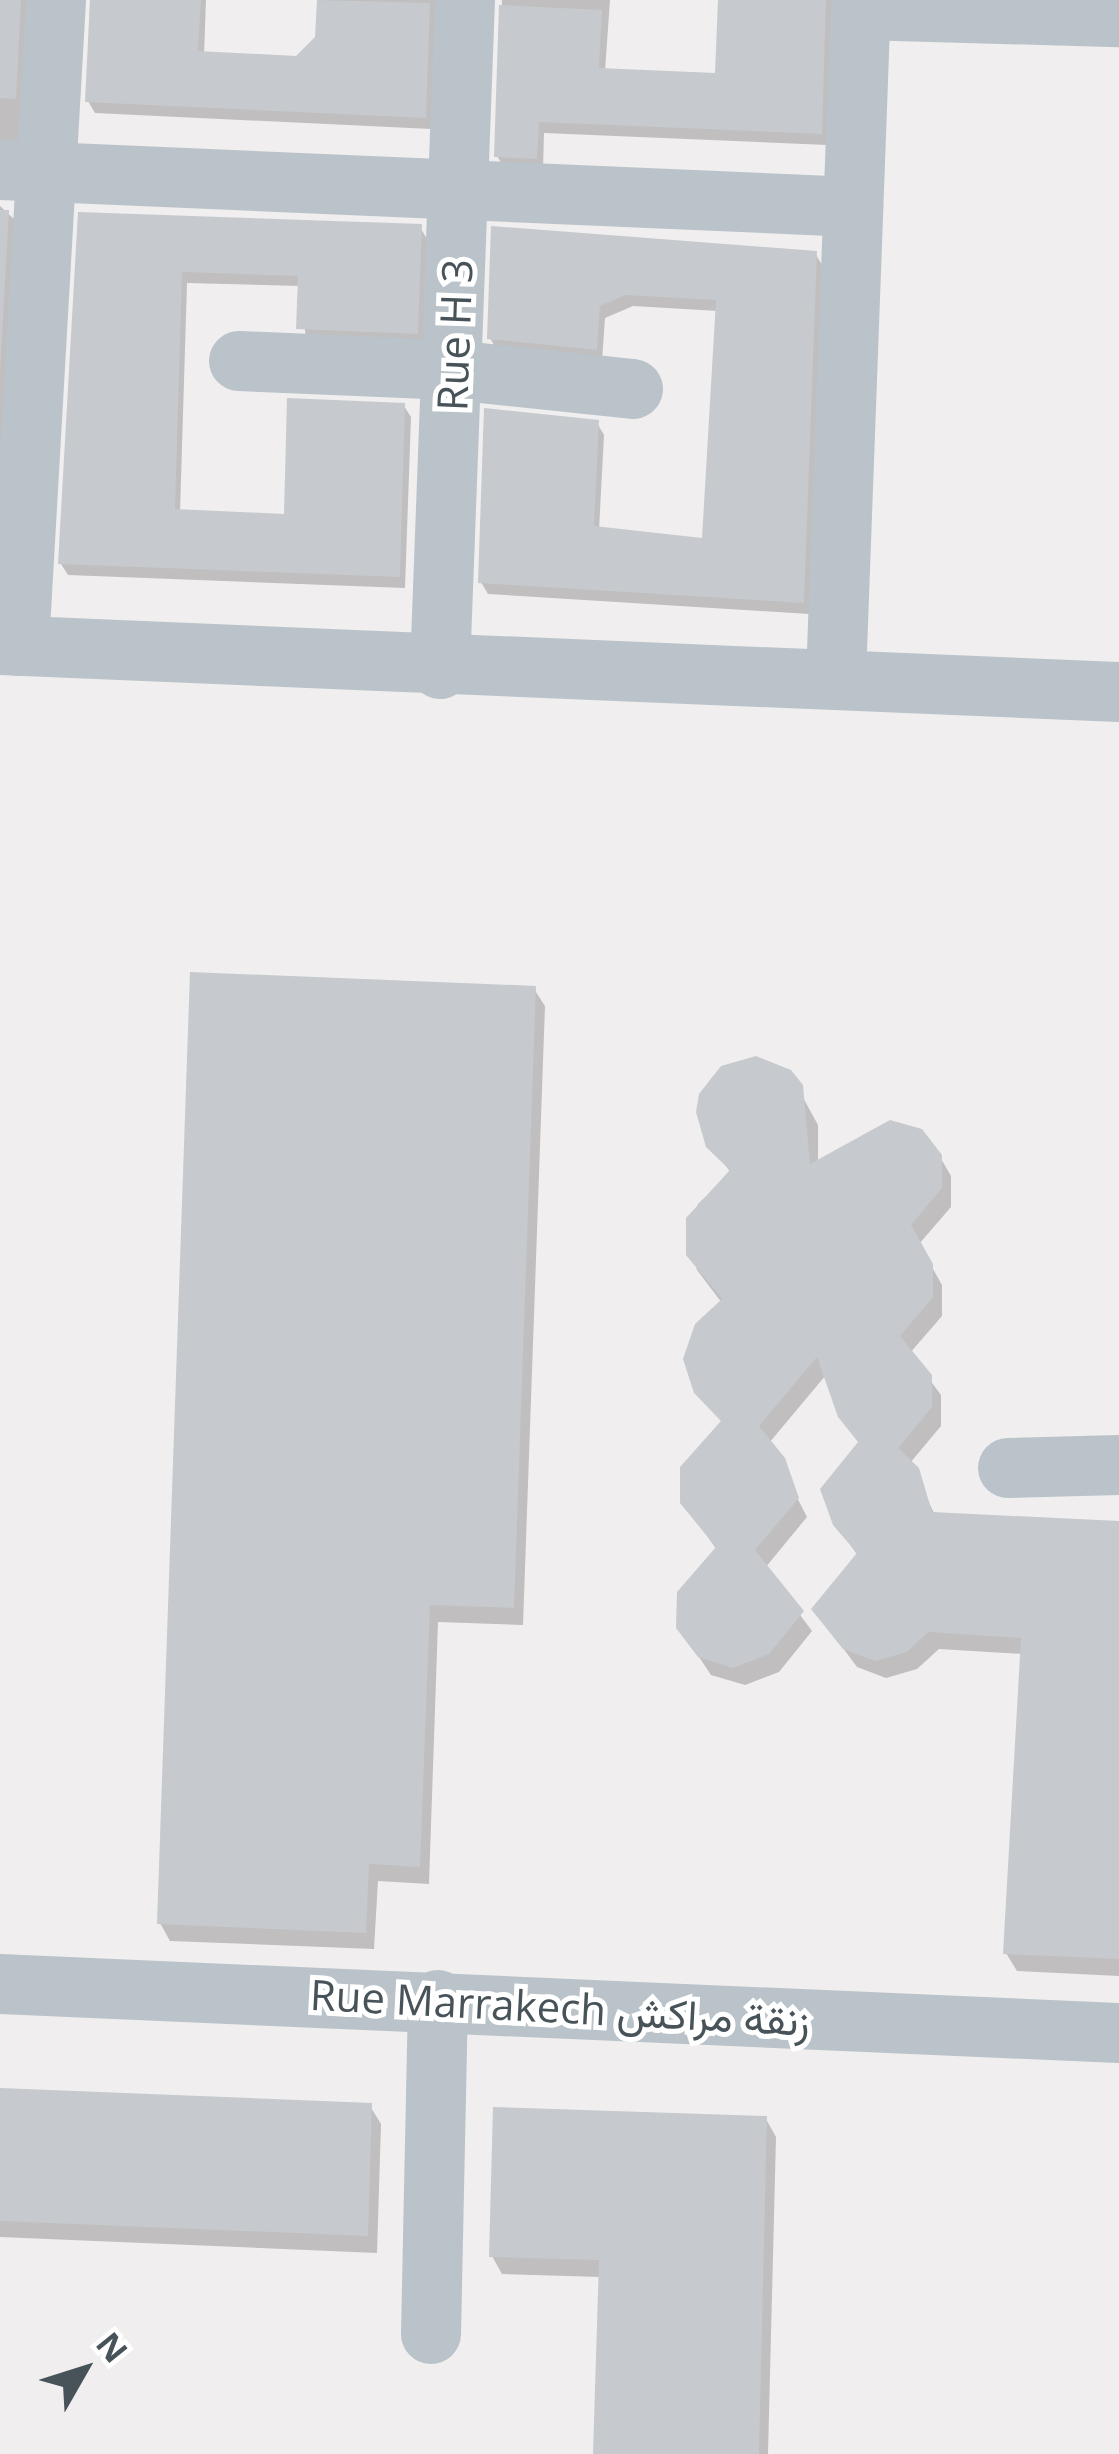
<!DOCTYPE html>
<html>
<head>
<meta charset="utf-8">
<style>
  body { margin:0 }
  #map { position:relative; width:1119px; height:2454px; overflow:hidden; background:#f0eeee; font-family:"Open Sans",Vazirmatn,sans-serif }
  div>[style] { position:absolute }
  .shadow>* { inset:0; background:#0003 }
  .building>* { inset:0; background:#c6c9cd }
  .minor>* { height:60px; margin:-30px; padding:0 30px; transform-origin:30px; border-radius:30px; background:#bac3c9 }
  span { translate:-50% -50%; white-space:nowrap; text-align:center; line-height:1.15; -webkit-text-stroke:10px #fff; paint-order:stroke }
  .street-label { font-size:42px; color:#485359 }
  .north { position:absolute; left:24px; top:2310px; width:120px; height:120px; -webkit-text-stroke:9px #fff; paint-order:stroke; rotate:51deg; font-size:33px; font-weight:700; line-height:48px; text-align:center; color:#485359 }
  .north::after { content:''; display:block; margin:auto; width:42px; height:54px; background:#485359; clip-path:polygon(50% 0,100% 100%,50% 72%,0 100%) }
</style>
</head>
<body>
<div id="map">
  <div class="shadow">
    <div style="clip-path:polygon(0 0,34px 0,19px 147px,0 150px)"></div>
    <div style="clip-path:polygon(90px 0,206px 0,204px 55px,297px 59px,318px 38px,319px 0,443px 0,431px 129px,95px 113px,88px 101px)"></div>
    <div style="clip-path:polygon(502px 0,610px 0,605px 71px,718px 76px,721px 0,839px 0,827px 145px,544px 133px,543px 170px,504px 168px,497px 156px)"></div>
    <div style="clip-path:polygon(0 206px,15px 220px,0 478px)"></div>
    <div style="clip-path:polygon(81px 215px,420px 227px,427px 239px,423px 345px,306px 340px,301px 286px,187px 283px,180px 513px,287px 517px,404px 406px,411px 417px,405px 588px,68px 575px,61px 564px)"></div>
    <div style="clip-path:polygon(494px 229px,815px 253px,822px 265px,809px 614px,488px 594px,481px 582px,597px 423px,604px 435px,599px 530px,705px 541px,718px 311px,633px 306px,605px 318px,602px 361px,497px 350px,490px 338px)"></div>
    <div style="clip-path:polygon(534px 989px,545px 1006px,523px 1625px,438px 1622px,429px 1884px,378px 1881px,374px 1949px,170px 1941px,160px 1923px)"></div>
    <div style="clip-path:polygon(739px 1061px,789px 1072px,818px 1125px,818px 1163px,940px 1157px,951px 1176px,951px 1207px,919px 1244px,942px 1285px,942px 1316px,910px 1353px,941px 1395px,941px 1426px,910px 1463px,935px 1515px,1119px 1524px,1119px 1976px,1017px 1971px,1006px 1953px,1023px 1654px,939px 1649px,917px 1669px,886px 1678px,857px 1667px,815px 1610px,858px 1556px,836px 1524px,860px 1444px,826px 1375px,769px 1443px,807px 1517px,765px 1568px,812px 1631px,779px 1672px,745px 1685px,711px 1675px,679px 1627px,717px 1550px,683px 1502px,723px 1424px,689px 1376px,689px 1342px,722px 1303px,697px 1270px,687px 1237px,698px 1204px,731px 1173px,701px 1130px,702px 1095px)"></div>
    <div style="clip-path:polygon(0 2091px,370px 2106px,381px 2124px,377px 2253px,0 2237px)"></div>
    <div style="clip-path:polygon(766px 2119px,776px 2137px,768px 2454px,596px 2454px,601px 2277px,502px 2274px,492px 2256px)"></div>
  </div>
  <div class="building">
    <div style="clip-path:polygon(0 0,21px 0,16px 99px,0 98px)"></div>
    <div style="clip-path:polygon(90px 0,201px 0,198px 51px,296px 56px,315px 37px,317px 0,430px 3px,426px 118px,85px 102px)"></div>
    <div style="clip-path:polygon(718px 0,826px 0,822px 134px,539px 122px,537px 159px,494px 157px,499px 5px,602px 10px,599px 68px,715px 73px)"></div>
    <div style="clip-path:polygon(0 210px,9px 210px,0 374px)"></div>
    <div style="clip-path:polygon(78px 212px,422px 224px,418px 334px,296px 329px,298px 276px,182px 272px,175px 509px,284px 514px,287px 398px,405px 403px,400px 577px,58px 564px)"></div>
    <div style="clip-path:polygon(491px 226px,817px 251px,804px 603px,478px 583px,484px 408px,599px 420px,594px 526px,702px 538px,716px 300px,625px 295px,600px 306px,597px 350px,487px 339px)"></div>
    <div style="clip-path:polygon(190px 972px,536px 986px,514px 1608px,430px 1605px,420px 1867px,369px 1864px,366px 1933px,157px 1924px)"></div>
    <div style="clip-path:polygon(756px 1056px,791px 1070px,803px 1085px,810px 1164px,890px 1120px,922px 1129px,942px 1155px,942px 1188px,911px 1225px,933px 1264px,933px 1297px,900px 1336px,932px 1375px,932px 1407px,898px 1448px,919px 1468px,932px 1512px,1119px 1521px,1119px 1959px,1003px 1954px,1021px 1638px,928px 1632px,907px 1652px,875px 1661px,843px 1649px,811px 1609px,857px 1553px,833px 1525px,820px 1489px,858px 1442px,838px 1417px,817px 1357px,759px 1426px,785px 1458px,799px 1498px,755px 1550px,804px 1611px,769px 1654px,733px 1668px,698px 1657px,676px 1628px,677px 1592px,716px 1547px,680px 1503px,680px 1467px,721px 1421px,694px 1393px,683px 1359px,695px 1324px,722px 1299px,686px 1255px,686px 1218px,730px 1170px,706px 1147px,696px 1112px,699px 1094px,721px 1066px)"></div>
    <div style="clip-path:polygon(0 2088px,372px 2103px,368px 2236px,0 2221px)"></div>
    <div style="clip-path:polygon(493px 2107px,767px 2116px,759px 2454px,593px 2454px,599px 2260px,489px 2257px)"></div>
  </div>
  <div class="minor">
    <div style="left:861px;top:10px;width:258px;rotate:1.6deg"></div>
    <div style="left:0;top:170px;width:854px;rotate:2.48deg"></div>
    <div style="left:239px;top:361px;width:213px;rotate:2.4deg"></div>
    <div style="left:452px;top:370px;width:182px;rotate:6deg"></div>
    <div style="left:0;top:645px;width:1120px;rotate:2.41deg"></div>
    <div style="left:19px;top:646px;width:647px;rotate:-86.72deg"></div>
    <div style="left:440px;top:669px;width:669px;rotate:-87.86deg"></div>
    <div style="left:836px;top:678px;width:678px;rotate:-87.89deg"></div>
    <div style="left:1008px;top:1468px;width:111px;rotate:-1.5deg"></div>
    <div style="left:0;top:1984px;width:1120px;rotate:2.51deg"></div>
    <div style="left:431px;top:2334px;width:334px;rotate:-88.8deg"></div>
  </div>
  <div class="street-label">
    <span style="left:454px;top:335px;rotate:-88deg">Rue H 3</span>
    <span style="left:560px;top:2007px;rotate:3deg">Rue Marrakech زنقة مراكش</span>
  </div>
  <div class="north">N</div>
</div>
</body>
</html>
